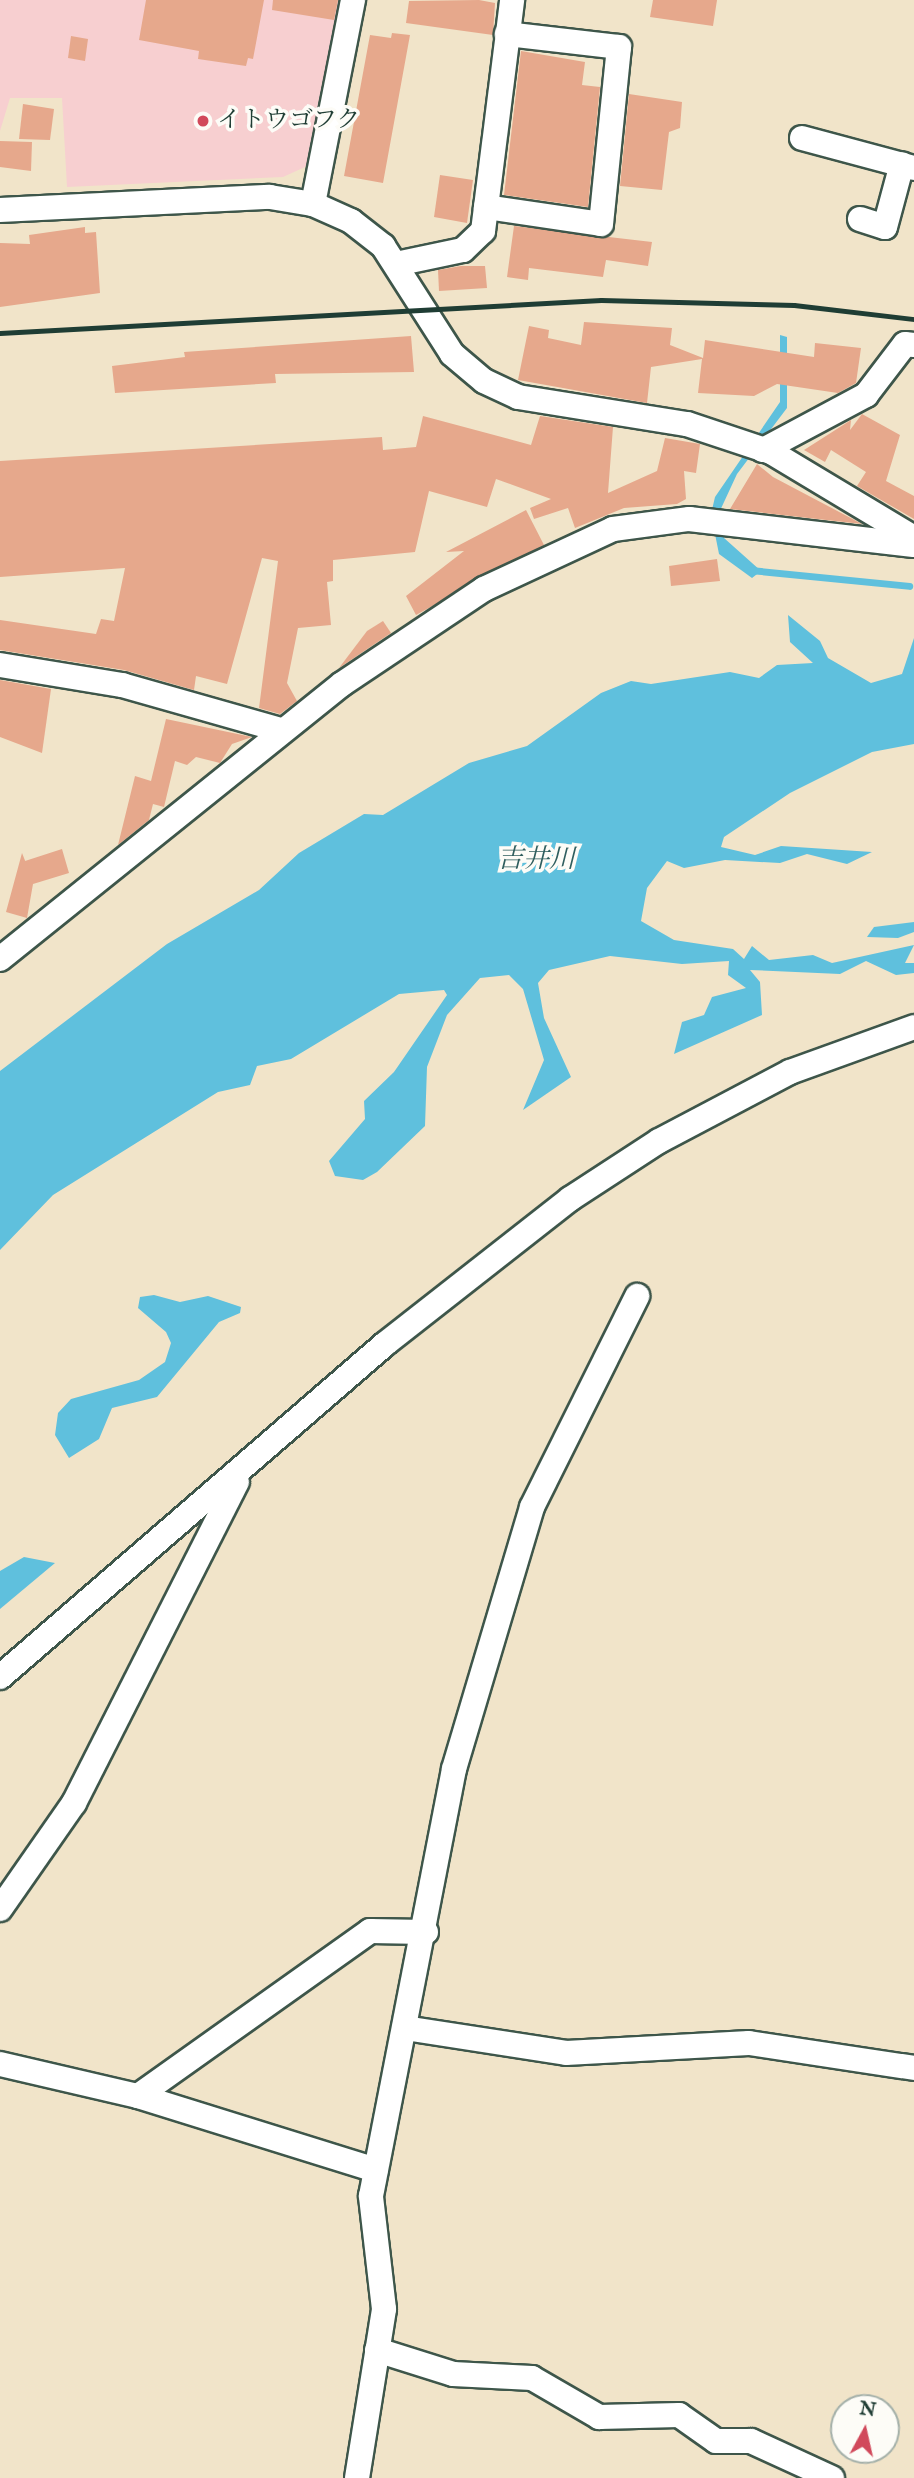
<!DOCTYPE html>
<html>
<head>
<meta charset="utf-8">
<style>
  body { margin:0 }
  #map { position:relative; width:914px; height:2478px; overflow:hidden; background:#f1e4c9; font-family:"IM FELL English","Noto Serif JP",serif }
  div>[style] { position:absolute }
  .built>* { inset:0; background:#f7cfd0 }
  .water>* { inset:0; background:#5fc0dd }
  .stream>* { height:7px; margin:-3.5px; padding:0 3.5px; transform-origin:3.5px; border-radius:3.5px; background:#5fc0dd }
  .building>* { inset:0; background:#e6a88c }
  .roads { filter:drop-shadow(2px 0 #3e564a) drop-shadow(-2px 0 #3e564a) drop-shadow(0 2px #3e564a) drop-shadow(0 -2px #3e564a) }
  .minor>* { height:24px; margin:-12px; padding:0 12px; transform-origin:12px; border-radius:12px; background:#fff }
  .rail>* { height:5px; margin:-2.5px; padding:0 2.5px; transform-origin:2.5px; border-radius:2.5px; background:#1f3d34 }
  .dots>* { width:19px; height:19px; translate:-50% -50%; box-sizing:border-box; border:4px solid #fdfcf7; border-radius:50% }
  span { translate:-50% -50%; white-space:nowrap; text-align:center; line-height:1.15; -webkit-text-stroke:7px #fdfcf7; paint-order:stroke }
  .poi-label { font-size:24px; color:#1f3d34 }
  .left { translate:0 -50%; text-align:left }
  .water-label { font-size:26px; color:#2f5e5e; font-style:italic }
  .north { position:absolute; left:830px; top:2394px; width:70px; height:70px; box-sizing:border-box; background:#fdfcf7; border:2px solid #a4b0a9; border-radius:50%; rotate:8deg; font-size:19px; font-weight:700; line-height:28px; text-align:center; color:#1f3d34 }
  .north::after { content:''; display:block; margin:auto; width:24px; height:32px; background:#d1495b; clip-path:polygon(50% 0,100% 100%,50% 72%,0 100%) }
</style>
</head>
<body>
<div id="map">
  <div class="built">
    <div style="clip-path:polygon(0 0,343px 0,314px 154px,305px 167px,283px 177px,67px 187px,62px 98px,10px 98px,0 131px)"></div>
  </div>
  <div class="water">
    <div style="clip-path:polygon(780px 335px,787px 337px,787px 408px,737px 474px,718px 515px,724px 538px,761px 571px,752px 578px,719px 554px,711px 514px,715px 497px,780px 402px)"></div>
    <div style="clip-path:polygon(788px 615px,820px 641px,828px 658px,871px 683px,902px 674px,914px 638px,914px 744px,872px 752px,790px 793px,724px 837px,721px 847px,755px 855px,781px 846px,872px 852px,847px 864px,807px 854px,780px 863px,725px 860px,684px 868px,667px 861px,647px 888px,641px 921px,674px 940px,733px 949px,744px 959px,752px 946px,769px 960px,813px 955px,832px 963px,914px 945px,905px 963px,914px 963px,914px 973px,896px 975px,866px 961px,840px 974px,750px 970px,760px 982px,762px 1015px,674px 1054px,682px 1022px,704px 1015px,712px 997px,746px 988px,728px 975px,729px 961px,682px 964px,610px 956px,549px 970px,538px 983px,544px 1018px,571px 1077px,523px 1110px,544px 1060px,523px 989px,509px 975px,480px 978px,447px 1015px,427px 1067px,425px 1126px,377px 1172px,363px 1180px,335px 1176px,329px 1161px,365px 1119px,364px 1101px,394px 1072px,447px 995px,444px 990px,399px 994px,291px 1059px,257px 1066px,250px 1085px,218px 1092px,53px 1195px,0 1250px,0 1071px,167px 944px,259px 890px,299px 853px,364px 814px,383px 815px,469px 763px,527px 746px,601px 693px,631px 681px,651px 684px,730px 672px,759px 678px,777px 665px,813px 663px,790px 642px)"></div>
    <div style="clip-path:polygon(914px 922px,914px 932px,898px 938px,867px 937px,874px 927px)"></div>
    <div style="clip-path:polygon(154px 1295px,180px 1302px,208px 1296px,241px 1307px,240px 1313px,219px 1322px,157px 1397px,112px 1408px,99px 1439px,69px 1458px,55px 1435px,58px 1413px,71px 1399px,139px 1380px,165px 1362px,171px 1343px,166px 1332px,138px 1308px,140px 1297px)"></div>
    <div style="clip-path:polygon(24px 1557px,55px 1563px,0 1609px,0 1571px)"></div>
  </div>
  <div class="stream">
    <div style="left:750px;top:570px;width:160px;rotate:5.7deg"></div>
  </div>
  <div class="building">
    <div style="clip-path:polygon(146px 0,264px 0,253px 59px,248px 58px,246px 66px,198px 59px,199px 51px,139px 40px)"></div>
    <div style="clip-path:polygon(273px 0,338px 0,334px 20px,272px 10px)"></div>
    <div style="clip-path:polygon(479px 0,495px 3px,493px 35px,406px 23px,409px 1px)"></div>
    <div style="clip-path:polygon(653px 0,717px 0,713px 26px,650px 17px)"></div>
    <div style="clip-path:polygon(392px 33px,410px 35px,383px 183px,344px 176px,370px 35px,391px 38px)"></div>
    <div style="clip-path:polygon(71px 36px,88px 39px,85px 61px,68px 58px)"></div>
    <div style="clip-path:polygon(521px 51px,585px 62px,582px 85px,600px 87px,588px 207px,504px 195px)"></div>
    <div style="clip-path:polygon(629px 94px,682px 102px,680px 128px,669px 132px,662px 190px,620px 186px)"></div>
    <div style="clip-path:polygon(23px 104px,54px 109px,50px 140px,19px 139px)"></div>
    <div style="clip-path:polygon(0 141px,32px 142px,31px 171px,0 167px)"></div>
    <div style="clip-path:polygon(440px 175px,473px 180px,467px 223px,434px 217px)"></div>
    <div style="clip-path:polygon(514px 226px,652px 242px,648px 266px,606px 260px,603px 277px,529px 268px,528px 280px,507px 277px)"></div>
    <div style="clip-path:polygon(85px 227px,85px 233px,96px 232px,100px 293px,0 307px,0 243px,30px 244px,29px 235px)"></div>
    <div style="clip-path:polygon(461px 266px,485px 266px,487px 288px,439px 291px,438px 270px)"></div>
    <div style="clip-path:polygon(584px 322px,672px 328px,670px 345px,703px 358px,705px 340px,814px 357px,815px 343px,861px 348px,856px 383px,838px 393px,777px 384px,754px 396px,698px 393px,702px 359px,651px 367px,647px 403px,518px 380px,529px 326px,549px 330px,548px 338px,581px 345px)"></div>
    <div style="clip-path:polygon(411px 336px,414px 372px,275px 374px,276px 383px,115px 393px,112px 366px,185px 357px,184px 352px)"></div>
    <div style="clip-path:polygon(862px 414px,900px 435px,886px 481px,914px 496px,914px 519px,857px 486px,866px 472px,831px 450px,825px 462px,804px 450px,851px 420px,850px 430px)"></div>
    <div style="clip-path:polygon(423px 416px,531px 445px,540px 416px,613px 427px,608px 493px,657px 471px,665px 438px,700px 444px,696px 473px,684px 471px,686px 499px,677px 504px,624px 508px,575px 528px,568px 508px,534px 519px,530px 508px,551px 499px,496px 479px,487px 507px,429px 491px,415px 552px,333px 560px,333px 581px,327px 582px,331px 625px,298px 628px,287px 683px,297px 701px,280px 714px,259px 708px,278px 561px,262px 558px,227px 684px,196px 676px,194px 690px,124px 670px,0 650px,0 620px,96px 634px,101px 619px,114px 621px,125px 568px,0 577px,0 461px,382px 437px,383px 450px,416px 447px)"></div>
    <div style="clip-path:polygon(757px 464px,773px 477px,862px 524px,730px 509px)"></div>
    <div style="clip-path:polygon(526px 510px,544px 545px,416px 615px,406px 596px,464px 551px,446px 552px)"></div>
    <div style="clip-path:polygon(717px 559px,720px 581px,671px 586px,669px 566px)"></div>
    <div style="clip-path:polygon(383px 621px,391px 633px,339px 668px,367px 631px)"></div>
    <div style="clip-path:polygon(0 680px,51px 689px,42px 753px,0 737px)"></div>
    <div style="clip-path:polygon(166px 719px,252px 737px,232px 744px,220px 763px,196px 757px,187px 765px,175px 761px,164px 807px,153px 804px,149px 820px,118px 845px,135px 776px,151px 781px)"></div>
    <div style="clip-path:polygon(62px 849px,69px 873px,33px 884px,27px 918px,6px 912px,22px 853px,28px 868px,25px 861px)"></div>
  </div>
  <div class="roads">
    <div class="minor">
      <div style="left:802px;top:138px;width:116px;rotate:15deg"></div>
      <div style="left:313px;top:204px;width:208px;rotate:-78.9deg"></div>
      <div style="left:486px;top:207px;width:116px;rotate:8.4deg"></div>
      <div style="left:601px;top:224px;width:178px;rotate:-84.2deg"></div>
      <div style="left:619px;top:47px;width:113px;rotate:-173.4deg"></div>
      <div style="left:0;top:210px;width:270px;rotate:-2.8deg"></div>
      <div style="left:270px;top:197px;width:44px;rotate:9.2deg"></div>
      <div style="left:313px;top:204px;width:42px;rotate:24.1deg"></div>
      <div style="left:351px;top:221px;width:41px;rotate:38deg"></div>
      <div style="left:383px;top:246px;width:128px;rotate:57.4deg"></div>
      <div style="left:452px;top:354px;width:42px;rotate:40.2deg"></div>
      <div style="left:484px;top:381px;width:38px;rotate:25deg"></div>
      <div style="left:518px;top:397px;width:171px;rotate:9.1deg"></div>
      <div style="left:687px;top:424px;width:89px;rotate:18.4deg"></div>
      <div style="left:771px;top:452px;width:167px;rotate:31deg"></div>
      <div style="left:860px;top:219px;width:26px;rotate:18deg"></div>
      <div style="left:885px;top:227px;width:65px;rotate:-74.9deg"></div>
      <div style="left:396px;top:264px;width:68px;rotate:-11.8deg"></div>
      <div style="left:463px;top:250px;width:28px;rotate:-44deg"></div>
      <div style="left:483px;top:231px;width:233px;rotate:-82.8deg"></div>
      <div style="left:763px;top:450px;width:117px;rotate:-28.1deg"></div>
      <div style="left:866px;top:395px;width:64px;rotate:-52.6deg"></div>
      <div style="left:905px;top:344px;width:9px;rotate:6deg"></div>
      <div style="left:0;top:665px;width:124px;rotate:9.3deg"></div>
      <div style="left:122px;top:685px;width:165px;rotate:15.8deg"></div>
      <div style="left:0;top:959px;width:439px;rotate:-38.8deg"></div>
      <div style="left:342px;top:684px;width:171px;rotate:-33.8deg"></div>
      <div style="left:484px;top:589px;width:142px;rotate:-24.9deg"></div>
      <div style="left:613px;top:529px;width:77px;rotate:-7.5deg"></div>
      <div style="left:689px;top:519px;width:226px;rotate:6.6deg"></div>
      <div style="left:0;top:1677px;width:509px;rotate:-40.86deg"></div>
      <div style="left:385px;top:1344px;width:235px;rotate:-38.1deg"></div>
      <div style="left:570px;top:1199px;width:106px;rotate:-33.1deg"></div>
      <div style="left:659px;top:1141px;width:148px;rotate:-27.8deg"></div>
      <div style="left:790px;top:1072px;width:132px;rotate:-19.9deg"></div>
      <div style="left:0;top:1909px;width:129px;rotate:-55.1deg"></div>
      <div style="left:74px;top:1803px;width:360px;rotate:-63.1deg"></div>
      <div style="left:405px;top:2028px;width:163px;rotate:8.8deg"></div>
      <div style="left:566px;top:2053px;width:183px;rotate:-3.1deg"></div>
      <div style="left:749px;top:2043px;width:167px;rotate:8.6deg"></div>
      <div style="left:0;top:2064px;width:142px;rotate:13.1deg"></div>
      <div style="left:138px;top:2096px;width:285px;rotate:-35.4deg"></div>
      <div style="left:370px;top:1931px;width:56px;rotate:1deg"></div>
      <div style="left:138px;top:2096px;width:249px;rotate:17.3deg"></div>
      <div style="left:377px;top:2350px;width:80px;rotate:17.5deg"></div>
      <div style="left:453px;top:2374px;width:79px;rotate:2.9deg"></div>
      <div style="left:532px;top:2378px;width:78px;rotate:30.2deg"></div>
      <div style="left:599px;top:2417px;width:80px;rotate:-1.4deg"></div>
      <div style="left:679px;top:2415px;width:45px;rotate:35.1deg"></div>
      <div style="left:716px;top:2441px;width:35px"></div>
      <div style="left:751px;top:2441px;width:89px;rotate:24.6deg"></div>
      <div style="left:357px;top:2478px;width:171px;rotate:-80.9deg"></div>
      <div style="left:384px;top:2309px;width:114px;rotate:-96.6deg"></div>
      <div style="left:371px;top:2196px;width:435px;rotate:-79deg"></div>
      <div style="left:454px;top:1769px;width:273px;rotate:-73.4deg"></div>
      <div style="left:532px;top:1507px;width:236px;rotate:-63.5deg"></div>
    </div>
  </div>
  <div class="rail">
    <div style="left:0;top:333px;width:602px;rotate:-3.14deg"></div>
    <div style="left:601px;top:300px;width:193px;rotate:1.5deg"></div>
    <div style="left:794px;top:305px;width:121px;rotate:6.7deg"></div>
  </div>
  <div class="dots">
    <div style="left:203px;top:121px;background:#d1495b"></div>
  </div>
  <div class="poi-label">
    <span class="left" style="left:217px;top:121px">イトウゴフク</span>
  </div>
  <div class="water-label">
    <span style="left:536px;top:860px">吉井川</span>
  </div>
  <div class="north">N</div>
</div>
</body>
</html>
